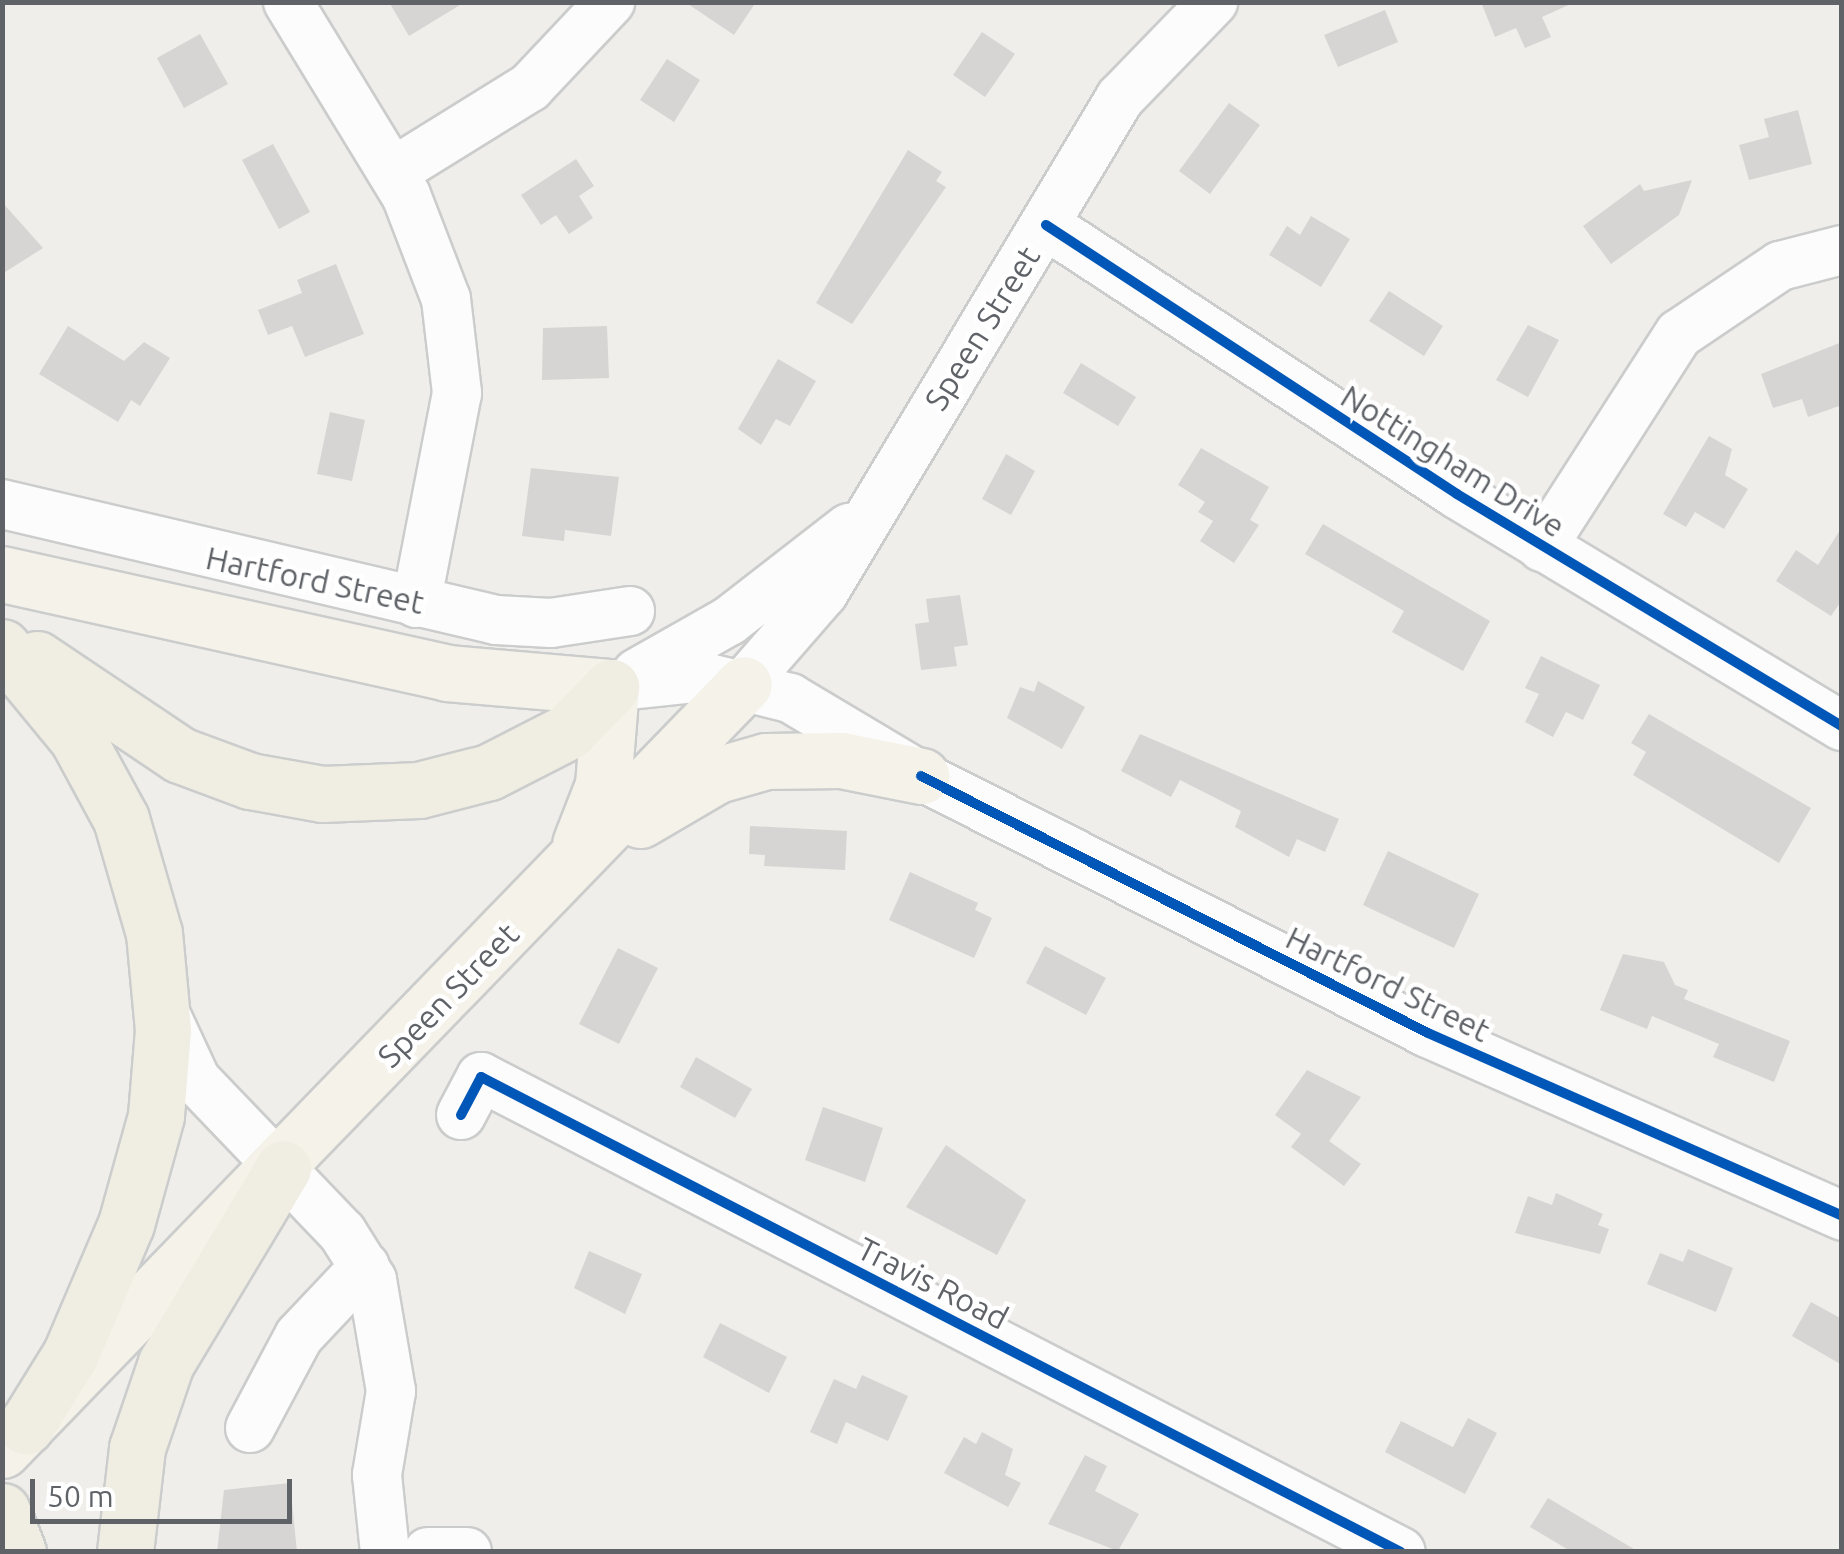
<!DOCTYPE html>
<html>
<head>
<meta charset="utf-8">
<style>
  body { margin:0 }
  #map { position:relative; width:1844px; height:1554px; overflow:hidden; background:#efeeea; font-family:Ubuntu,sans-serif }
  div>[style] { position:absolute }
  .building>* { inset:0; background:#d6d5d3 }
  .roads { filter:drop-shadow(2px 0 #cbcccc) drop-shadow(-2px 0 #cbcccc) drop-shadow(0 2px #cbcccc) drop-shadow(0 -2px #cbcccc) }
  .minor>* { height:48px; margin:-24px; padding:0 24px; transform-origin:24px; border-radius:24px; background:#fdfcfc }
  .major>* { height:55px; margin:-27.5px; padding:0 27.5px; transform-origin:27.5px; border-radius:27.5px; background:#f4f2e9 }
  .highway>* { height:55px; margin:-27.5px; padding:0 27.5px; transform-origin:27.5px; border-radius:27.5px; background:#f0ede3 }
  .cycleway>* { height:10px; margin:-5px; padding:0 5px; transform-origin:5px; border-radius:5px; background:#0057b8 }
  span { translate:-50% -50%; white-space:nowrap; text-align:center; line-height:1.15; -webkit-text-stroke:9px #fff; paint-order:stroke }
  .street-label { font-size:32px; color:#5f6368 }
  .frame { position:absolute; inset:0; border:5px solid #5f6368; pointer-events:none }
  .scale { position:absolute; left:30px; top:1479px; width:262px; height:45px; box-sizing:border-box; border:5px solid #5f6368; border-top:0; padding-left:12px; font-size:30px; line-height:35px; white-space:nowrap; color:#5f6368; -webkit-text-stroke:8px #fff; paint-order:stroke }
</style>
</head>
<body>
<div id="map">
  <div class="building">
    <div style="clip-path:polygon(389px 2px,465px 2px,409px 36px)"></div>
    <div style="clip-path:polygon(685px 2px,756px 2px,734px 35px)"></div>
    <div style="clip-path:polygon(1481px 2px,1575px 2px,1542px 17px,1551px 37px,1525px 48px,1516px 28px,1495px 37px)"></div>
    <div style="clip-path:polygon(1385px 10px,1398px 42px,1338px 67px,1324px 35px)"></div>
    <div style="clip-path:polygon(982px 32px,1015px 54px,985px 97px,953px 75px)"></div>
    <div style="clip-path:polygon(200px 34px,228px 84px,184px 108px,157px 58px)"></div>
    <div style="clip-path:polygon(667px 59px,700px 80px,674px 122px,640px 100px)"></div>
    <div style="clip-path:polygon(1229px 103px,1260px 125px,1210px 194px,1179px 171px)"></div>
    <div style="clip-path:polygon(1798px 110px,1812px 164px,1749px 180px,1739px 145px,1769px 137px,1764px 119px)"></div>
    <div style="clip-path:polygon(273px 144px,310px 212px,279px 229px,242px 160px)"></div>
    <div style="clip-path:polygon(908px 150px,942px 172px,936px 181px,946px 187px,852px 324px,816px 303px)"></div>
    <div style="clip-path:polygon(576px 159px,594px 186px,579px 196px,593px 218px,569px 234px,556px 215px,541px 225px,521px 195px)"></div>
    <div style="clip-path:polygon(1692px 180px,1679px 215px,1611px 264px,1583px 226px,1640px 184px,1644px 191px)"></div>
    <div style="clip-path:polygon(2px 202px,43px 248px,2px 274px)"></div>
    <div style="clip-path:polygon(1311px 216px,1350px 239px,1321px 287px,1269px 255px,1287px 226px,1300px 235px)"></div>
    <div style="clip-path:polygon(336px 264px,364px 334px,305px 357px,292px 326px,268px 335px,258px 310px,302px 293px,297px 280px)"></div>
    <div style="clip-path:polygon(1389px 291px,1443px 326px,1424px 356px,1369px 321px)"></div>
    <div style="clip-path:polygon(1528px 325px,1559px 340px,1528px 397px,1496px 380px)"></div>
    <div style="clip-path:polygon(68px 326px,124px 361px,144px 342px,170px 358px,140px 406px,131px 400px,118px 422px,39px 374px)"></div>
    <div style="clip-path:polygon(607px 326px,609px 378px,542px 380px,543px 328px)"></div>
    <div style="clip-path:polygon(1842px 342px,1842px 405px,1808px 417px,1802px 399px,1773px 408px,1761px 374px)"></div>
    <div style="clip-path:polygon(778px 359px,816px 381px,790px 426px,776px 419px,761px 445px,738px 429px)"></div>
    <div style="clip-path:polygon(1081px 363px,1136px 397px,1118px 426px,1063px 393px)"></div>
    <div style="clip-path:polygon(330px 412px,365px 420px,352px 481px,317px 474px)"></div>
    <div style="clip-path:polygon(1709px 436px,1732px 449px,1725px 475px,1748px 489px,1724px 529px,1695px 512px,1686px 527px,1663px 514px)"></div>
    <div style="clip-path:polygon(1201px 448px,1269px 487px,1250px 520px,1259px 525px,1234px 563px,1200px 541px,1213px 521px,1198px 512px,1205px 502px,1178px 485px)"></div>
    <div style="clip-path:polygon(1006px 454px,1035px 471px,1011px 515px,982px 499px)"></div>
    <div style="clip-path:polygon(531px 468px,619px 477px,611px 536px,565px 530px,564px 541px,522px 536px)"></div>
    <div style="clip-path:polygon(1323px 524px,1490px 621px,1463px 671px,1392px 632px,1404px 611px,1305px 554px)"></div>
    <div style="clip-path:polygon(1842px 527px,1842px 600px,1831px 616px,1776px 581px,1796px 550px,1818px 565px)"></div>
    <div style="clip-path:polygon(960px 595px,968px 645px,954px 647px,957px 666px,921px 670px,915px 624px,929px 622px,926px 599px)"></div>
    <div style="clip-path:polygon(1541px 656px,1600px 685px,1583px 720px,1566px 712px,1553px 737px,1525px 722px,1539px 694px,1525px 688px)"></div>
    <div style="clip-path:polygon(1038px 681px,1085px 707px,1062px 749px,1007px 718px,1020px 687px,1034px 692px)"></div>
    <div style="clip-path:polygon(1649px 714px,1811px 808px,1779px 863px,1633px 775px,1646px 752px,1631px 743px)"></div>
    <div style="clip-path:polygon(1140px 734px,1339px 819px,1325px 852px,1297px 839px,1289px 857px,1235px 827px,1241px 811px,1180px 780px,1171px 797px,1121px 771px)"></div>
    <div style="clip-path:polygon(750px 826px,847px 831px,845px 870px,764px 866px,765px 855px,749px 854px)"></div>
    <div style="clip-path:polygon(1388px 851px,1479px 894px,1454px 948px,1363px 905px)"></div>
    <div style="clip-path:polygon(910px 872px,978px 903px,975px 910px,992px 918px,974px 958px,889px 920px)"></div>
    <div style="clip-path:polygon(1045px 946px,1106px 978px,1086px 1015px,1026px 983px)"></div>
    <div style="clip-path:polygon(618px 948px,658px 968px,619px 1044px,579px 1024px)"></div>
    <div style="clip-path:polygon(1623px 954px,1664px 962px,1675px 985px,1688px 990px,1684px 999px,1790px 1041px,1774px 1082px,1713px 1057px,1719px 1044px,1652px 1016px,1647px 1029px,1600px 1010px)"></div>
    <div style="clip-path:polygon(696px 1057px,752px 1089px,735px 1118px,680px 1087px)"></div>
    <div style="clip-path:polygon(1307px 1070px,1361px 1097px,1329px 1141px,1361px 1164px,1344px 1186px,1291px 1147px,1301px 1134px,1275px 1115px)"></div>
    <div style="clip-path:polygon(823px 1107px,883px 1128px,865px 1182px,805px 1160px)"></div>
    <div style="clip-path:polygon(946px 1145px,1026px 1200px,997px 1255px,906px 1207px)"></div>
    <div style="clip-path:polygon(1556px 1193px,1603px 1214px,1598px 1225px,1609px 1229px,1600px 1254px,1515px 1233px,1528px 1196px,1552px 1205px)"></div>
    <div style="clip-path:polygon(1688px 1249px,1733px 1268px,1716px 1312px,1647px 1284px,1660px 1253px,1683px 1262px)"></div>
    <div style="clip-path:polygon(589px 1251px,642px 1274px,625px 1314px,574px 1288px)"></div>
    <div style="clip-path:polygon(1811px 1302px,1842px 1319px,1842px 1365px,1792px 1336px)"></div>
    <div style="clip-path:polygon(720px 1323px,787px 1357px,769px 1393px,703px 1357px)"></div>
    <div style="clip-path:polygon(862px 1375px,908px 1396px,888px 1441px,846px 1422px,837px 1444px,810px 1432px,834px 1379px,856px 1389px)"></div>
    <div style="clip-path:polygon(1468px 1418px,1497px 1433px,1465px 1494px,1385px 1452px,1401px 1421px,1453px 1447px)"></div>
    <div style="clip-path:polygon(982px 1432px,1013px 1449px,1005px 1475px,1021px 1483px,1008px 1507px,944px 1473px,964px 1437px,976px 1444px)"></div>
    <div style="clip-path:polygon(1085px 1455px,1107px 1466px,1095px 1491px,1139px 1514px,1118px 1551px,1048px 1524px)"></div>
    <div style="clip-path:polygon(290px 1483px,297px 1552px,217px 1552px,224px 1490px)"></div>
    <div style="clip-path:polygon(1548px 1498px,1639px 1552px,1572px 1552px,1530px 1527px)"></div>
  </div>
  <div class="roads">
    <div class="minor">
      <div style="left:288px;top:2px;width:226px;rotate:58.6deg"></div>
      <div style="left:406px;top:195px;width:111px;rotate:69deg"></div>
      <div style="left:446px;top:299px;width:95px;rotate:83.3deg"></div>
      <div style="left:457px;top:393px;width:214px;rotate:101deg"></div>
      <div style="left:393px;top:172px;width:161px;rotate:-31.8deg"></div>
      <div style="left:530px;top:87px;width:117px;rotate:-46.7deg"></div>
      <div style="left:1046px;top:225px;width:491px;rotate:33.2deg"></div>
      <div style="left:1457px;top:494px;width:449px;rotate:31.1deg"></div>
      <div style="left:2px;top:504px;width:507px;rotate:13.21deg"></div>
      <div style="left:496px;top:620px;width:55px;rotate:3.1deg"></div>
      <div style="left:551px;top:623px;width:80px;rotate:-8.6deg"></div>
      <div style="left:1542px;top:547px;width:253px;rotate:-57.3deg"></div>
      <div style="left:1679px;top:334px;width:122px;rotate:-34deg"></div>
      <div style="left:1780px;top:266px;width:64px;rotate:-14.5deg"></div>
      <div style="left:637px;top:673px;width:106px;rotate:-29.5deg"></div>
      <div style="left:729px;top:621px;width:152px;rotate:-37.8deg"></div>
      <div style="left:744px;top:684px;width:122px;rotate:-49deg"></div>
      <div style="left:824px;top:592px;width:576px;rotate:-59.07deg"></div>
      <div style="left:1120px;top:98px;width:134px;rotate:-45.9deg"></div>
      <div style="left:611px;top:687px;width:95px;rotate:-6.1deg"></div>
      <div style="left:705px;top:677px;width:88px;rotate:13.9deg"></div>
      <div style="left:790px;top:698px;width:152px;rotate:30.8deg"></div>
      <div style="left:921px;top:776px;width:568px;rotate:26.88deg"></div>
      <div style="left:1428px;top:1033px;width:453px;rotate:23.8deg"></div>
      <div style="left:163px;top:1009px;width:78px;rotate:65.1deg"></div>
      <div style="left:196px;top:1080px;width:211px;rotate:46.2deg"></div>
      <div style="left:342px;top:1232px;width:57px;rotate:58deg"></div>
      <div style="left:372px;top:1280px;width:113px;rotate:80.3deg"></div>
      <div style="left:391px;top:1391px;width:85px;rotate:99.5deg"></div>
      <div style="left:377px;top:1475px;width:77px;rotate:84.1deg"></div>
      <div style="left:461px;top:1115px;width:43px;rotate:-62.2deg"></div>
      <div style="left:481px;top:1077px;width:1035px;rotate:27.31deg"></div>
      <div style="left:250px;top:1428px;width:104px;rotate:-62deg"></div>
      <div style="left:299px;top:1336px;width:96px;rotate:-46.7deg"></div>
      <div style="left:428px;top:1552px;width:39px"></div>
    </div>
    <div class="major">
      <div style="left:2px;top:574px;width:456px;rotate:12.5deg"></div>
      <div style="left:447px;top:673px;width:165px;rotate:4.9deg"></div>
      <div style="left:611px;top:687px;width:98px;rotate:94.7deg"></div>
      <div style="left:603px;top:785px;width:63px;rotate:111.3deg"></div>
      <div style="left:640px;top:820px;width:89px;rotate:-30.3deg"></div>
      <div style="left:717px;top:775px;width:51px;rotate:-15.9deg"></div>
      <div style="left:766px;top:761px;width:75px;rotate:-0.8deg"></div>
      <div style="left:841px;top:760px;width:82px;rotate:11.3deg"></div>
      <div style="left:2px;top:1450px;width:1066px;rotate:-45.91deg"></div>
    </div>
    <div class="highway">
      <div style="left:2px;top:647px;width:118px;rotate:50.5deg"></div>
      <div style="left:77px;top:738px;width:92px;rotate:61.5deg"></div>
      <div style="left:121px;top:819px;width:119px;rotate:73.9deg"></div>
      <div style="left:154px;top:933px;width:97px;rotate:84.7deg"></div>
      <div style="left:163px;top:1030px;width:86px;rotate:94.7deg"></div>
      <div style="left:156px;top:1116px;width:112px;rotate:105.5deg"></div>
      <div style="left:126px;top:1224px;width:142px;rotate:113.1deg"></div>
      <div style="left:70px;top:1355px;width:84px;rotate:121.8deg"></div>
      <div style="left:37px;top:659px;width:172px;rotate:33.9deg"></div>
      <div style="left:180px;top:755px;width:75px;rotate:20.4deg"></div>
      <div style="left:250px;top:781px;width:73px;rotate:10.2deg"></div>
      <div style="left:322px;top:794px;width:97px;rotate:-2.4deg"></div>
      <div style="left:419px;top:790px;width:72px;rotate:-14.4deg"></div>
      <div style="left:489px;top:772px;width:90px;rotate:-27.1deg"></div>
      <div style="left:569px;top:731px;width:61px;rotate:-46.3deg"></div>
      <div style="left:2px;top:1511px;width:44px;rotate:68.7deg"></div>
      <div style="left:125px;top:1552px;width:105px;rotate:-83.4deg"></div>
      <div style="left:137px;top:1448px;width:90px;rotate:-71.2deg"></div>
      <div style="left:166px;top:1363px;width:227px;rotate:-59deg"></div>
    </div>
  </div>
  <div class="cycleway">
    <div style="left:1046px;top:225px;width:491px;rotate:33.2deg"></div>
    <div style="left:1457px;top:494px;width:449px;rotate:31.1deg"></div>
    <div style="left:921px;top:776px;width:568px;rotate:26.88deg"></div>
    <div style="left:1428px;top:1033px;width:453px;rotate:23.8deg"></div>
    <div style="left:461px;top:1115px;width:43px;rotate:-62.2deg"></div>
    <div style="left:481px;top:1077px;width:1035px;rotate:27.31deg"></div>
  </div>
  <div class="street-label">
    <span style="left:982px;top:328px;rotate:-58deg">Speen Street</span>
    <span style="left:1453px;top:461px;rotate:32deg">Nottingham Drive</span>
    <span style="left:315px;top:580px;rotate:12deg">Hartford Street</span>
    <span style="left:1388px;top:984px;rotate:26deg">Hartford Street</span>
    <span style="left:448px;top:995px;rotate:-46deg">Speen Street</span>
    <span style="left:933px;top:1283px;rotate:27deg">Travis Road</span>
  </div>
  <div class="frame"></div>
  <div class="scale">50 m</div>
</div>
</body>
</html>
